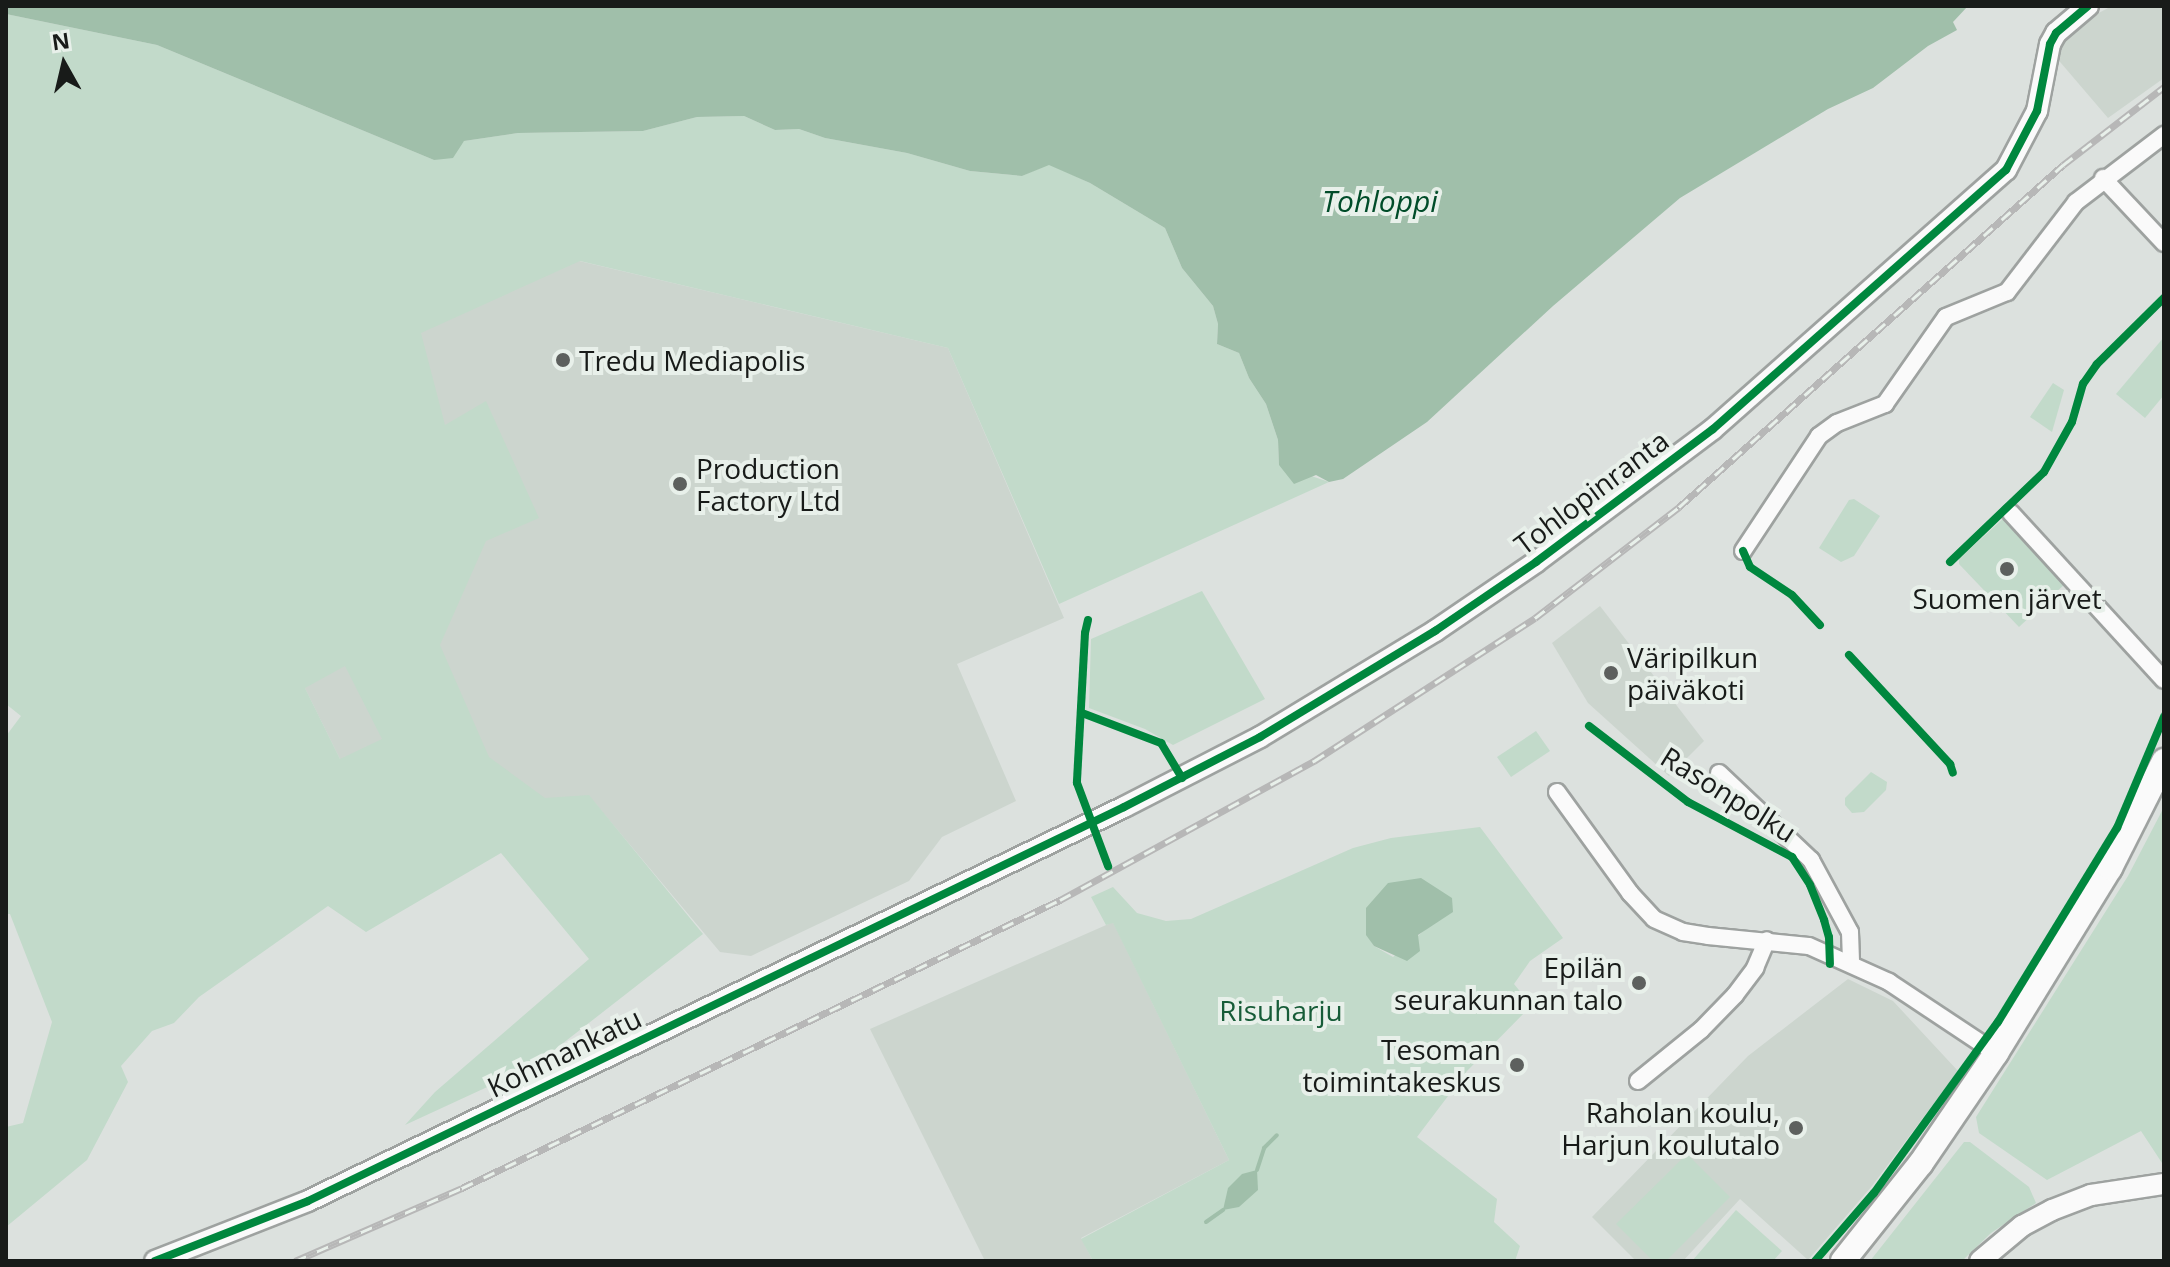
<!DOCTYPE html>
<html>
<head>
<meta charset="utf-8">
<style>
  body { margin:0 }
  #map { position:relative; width:2170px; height:1267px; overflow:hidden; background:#dce1de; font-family:"Open Sans",sans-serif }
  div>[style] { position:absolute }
  .built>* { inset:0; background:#ccd5ce }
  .green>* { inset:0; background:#c2daca }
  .water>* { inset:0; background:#a0bfaa }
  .stream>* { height:4px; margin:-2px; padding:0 2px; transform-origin:2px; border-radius:2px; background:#a0bfaa }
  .roads { filter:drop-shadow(2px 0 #9ea2a0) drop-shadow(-2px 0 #9ea2a0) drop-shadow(0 2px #9ea2a0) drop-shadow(0 -2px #9ea2a0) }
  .minor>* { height:16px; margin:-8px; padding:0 8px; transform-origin:8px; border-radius:8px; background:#fafafa }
  .tertiary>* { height:20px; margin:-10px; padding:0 10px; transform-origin:10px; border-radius:10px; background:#fafafa }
  .secondary>* { height:24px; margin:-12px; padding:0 12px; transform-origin:12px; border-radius:12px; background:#fafafa }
  .rail>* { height:7px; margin-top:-3.5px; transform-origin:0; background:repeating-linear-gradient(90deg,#e8f0ea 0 12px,#b7b7b7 0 24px); box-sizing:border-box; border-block:2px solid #b7b7b7 }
  .cycleway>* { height:8px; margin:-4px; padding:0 4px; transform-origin:4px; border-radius:4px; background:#00873e }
  .dots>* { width:22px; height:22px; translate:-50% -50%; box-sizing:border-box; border:4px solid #e8f0ea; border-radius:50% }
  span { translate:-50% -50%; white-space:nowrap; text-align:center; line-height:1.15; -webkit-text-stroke:8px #e8f0ea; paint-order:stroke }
  .poi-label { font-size:28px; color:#181b19 }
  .left { translate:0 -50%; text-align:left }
  .right { translate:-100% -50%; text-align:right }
  .street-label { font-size:28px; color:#181b19 }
  .park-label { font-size:28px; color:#175c38 }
  .water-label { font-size:30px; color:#004c29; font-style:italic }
  .frame { position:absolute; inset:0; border:8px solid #181b19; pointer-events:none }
  .north { position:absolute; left:24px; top:24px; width:80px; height:80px; -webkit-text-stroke:6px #e8f0ea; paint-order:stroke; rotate:352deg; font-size:22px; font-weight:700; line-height:32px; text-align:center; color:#181b19 }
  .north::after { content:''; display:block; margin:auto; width:28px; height:36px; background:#181b19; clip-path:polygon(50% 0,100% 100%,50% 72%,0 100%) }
</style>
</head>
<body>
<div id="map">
  <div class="built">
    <div style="clip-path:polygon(2112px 6px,2164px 6px,2164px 78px,2108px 118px,2043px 42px)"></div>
    <div style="clip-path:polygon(579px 261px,948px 348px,1064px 618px,957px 664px,1016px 801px,942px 837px,909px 881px,751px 956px,720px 952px,589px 796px,373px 826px,256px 589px,290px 320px)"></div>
    <div style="clip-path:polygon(1600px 606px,1704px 741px,1669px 776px,1588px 703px,1552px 643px)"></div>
    <div style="clip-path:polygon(1113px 922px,1229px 1160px,1081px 1238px,1093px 1261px,985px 1261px,870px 1029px)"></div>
    <div style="clip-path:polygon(1848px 979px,1893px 1001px,1958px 1071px,1872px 1186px,1808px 1260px,1740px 1199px,1683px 1261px,1636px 1261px,1592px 1217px,1748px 1056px)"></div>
  </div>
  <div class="green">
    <div style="clip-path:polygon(evenodd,6px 14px,157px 45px,434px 160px,464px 141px,518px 133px,643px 131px,697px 117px,744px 116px,775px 130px,799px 129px,825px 138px,907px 153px,970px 171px,1022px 176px,1049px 164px,1090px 183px,1165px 228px,1182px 268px,1213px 306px,1218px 324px,1217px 344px,1239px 353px,1249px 378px,1266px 404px,1278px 440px,1279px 465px,1329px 482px,1059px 604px,948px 348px,580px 261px,421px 333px,445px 425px,486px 401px,539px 518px,486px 541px,440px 645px,489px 757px,545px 798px,589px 795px,703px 934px,535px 1065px,405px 1125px,435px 1092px,589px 959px,501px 853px,366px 932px,328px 906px,199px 997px,174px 1023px,152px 1031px,121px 1066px,128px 1082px,87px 1160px,6px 1227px,6px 1127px,23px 1123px,52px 1022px,10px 914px,6px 914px,6px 736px,21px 716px,6px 704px,6px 14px,345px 666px,382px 739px,340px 759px,305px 688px,345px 666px)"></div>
    <div style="clip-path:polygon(2164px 337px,2164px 395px,2145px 418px,2116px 394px)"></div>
    <div style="clip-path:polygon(2053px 383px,2064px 390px,2052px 432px,2030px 417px)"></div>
    <div style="clip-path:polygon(1854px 499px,1880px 516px,1854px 556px,1841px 562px,1819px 548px,1849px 500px)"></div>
    <div style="clip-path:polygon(2006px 516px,2066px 583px,2019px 627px,1959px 564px,1959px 559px)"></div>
    <div style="clip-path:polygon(1202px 591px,1265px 699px,1173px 745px,1145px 729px,1089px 708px,1091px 639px)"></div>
    <div style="clip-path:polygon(1536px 731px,1550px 751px,1511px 777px,1497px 757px)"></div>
    <div style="clip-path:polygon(1871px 772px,1887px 782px,1886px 790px,1864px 812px,1852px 813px,1845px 805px,1845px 798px)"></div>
    <div style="clip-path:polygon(2164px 807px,2164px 1166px,2141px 1131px,2047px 1180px,1979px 1133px,1976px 1117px,2128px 876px)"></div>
    <div style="clip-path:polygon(evenodd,1480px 827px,1563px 938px,1530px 961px,1514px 984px,1527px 1000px,1528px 1009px,1467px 1071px,1417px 1137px,1497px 1199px,1494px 1222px,1520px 1246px,1515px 1261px,1093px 1261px,1081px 1239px,1229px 1160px,1113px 923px,1106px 925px,1091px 897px,1113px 887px,1137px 913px,1166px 921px,1191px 919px,1353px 848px,1391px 838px,1480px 827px,1432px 924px,1393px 957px,1374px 946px,1367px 935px,1432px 924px)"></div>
    <div style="clip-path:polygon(1964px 1142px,1970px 1142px,2029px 1187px,2036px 1203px,1991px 1233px,1962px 1261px,1870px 1261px)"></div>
    <div style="clip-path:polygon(1687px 1154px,1730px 1197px,1666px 1261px,1653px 1261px,1616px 1224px)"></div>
    <div style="clip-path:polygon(1736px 1210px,1782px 1251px,1773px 1261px,1692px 1261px)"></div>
  </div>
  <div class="water">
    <div style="clip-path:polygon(6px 6px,1968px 6px,1953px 22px,1957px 30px,1928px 46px,1873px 88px,1828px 109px,1680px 198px,1553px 306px,1427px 422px,1343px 479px,1329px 482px,1316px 475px,1294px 484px,1279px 465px,1278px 440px,1266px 404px,1249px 378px,1239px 353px,1217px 344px,1218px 324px,1213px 306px,1182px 268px,1165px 228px,1090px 183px,1049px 165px,1022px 176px,970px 171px,907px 153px,825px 138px,799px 129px,775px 130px,744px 116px,697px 117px,643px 131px,518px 133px,464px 141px,453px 158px,434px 160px,157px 45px,6px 14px)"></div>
    <div style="clip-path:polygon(1421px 878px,1452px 898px,1453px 912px,1418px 935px,1420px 951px,1407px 961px,1374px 946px,1366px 935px,1366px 908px,1388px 883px)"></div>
    <div style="clip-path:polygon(1257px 1170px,1258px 1190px,1239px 1207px,1223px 1210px,1228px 1188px,1242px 1174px)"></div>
  </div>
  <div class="stream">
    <div style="left:1257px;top:1170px;width:23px;rotate:-72deg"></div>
    <div style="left:1264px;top:1148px;width:18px;rotate:-45deg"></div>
    <div style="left:1206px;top:1222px;width:21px;rotate:-35deg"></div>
  </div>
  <div class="roads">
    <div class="minor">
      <div style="left:2103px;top:178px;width:89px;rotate:46.8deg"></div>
      <div style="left:2011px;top:513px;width:226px;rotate:47.5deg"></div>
      <div style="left:1743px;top:551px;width:138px;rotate:-56.5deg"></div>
      <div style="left:1819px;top:436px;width:22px;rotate:-36deg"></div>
      <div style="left:1837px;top:423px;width:52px;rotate:-21.6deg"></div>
      <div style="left:1885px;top:404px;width:106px;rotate:-55deg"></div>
      <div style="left:1946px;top:317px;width:66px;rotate:-22.3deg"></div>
      <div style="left:2007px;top:292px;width:113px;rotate:-52.5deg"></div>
      <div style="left:2076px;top:202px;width:111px;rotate:-37.3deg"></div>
      <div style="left:1719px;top:773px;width:127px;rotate:43.4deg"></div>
      <div style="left:1811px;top:860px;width:82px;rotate:61.6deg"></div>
      <div style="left:1850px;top:932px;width:32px;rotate:88deg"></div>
      <div style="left:1557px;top:792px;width:125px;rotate:54.1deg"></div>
      <div style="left:1630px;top:893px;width:35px;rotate:47deg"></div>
      <div style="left:1654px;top:919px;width:32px;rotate:24deg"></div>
      <div style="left:1683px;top:932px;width:25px;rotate:9deg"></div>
      <div style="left:1708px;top:936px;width:101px;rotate:5.7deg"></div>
      <div style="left:1809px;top:946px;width:88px;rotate:24.2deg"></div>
      <div style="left:1889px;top:982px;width:128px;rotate:33.6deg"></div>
      <div style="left:1638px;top:1081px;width:81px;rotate:-39deg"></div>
      <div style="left:1701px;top:1030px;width:49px;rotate:-45.8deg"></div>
      <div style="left:1735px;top:995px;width:34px;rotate:-53deg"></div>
      <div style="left:1755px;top:968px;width:30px;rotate:-67deg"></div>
    </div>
    <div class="tertiary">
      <div style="left:155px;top:1261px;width:164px;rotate:-21.4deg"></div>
      <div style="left:308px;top:1201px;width:906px;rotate:-25.77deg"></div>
      <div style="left:1124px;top:807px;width:153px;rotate:-27.2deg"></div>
      <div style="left:1260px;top:737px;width:205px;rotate:-31.2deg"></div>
      <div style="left:1435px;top:631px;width:122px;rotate:-34.3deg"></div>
      <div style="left:1536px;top:562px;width:221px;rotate:-36.9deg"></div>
      <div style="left:1713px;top:429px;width:391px;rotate:-41.5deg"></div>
      <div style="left:2006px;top:170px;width:67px;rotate:-62.3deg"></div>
      <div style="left:2037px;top:111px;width:68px;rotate:-79deg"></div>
      <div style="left:2050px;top:44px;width:13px;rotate:-61deg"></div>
      <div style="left:2056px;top:33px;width:42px;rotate:-40.2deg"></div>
      <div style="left:1980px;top:1261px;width:55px;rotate:-39.8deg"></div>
      <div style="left:2022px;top:1226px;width:34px;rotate:-28deg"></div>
      <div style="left:2052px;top:1210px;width:42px;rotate:-21deg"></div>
      <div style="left:2091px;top:1195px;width:74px;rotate:-8.6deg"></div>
    </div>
    <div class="secondary">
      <div style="left:1843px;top:1261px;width:125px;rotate:-51.5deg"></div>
      <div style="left:1921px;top:1163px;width:133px;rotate:-55.7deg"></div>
      <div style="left:1996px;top:1053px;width:217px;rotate:-58.4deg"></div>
      <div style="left:2110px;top:868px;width:120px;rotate:-63.2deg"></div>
    </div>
  </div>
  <div class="rail">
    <div style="left:295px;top:1261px;width:182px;rotate:-23.6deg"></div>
    <div style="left:462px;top:1188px;width:664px;rotate:-25.72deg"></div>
    <div style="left:1060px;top:900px;width:290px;rotate:-28.7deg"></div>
    <div style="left:1314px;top:761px;width:263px;rotate:-32.9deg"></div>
    <div style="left:1535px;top:618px;width:182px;rotate:-37.6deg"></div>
    <div style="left:1679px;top:507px;width:514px;rotate:-41.69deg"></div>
    <div style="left:2063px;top:165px;width:128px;rotate:-37.7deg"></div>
  </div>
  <div class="cycleway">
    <div style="left:1743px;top:551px;width:17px;rotate:66deg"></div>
    <div style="left:1750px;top:567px;width:50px;rotate:33.7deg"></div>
    <div style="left:1792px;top:595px;width:41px;rotate:47deg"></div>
    <div style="left:1950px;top:562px;width:130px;rotate:-43.8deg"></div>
    <div style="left:2044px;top:472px;width:57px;rotate:-60.8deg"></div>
    <div style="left:2072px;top:422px;width:40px;rotate:-74deg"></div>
    <div style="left:2083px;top:384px;width:24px;rotate:-55deg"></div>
    <div style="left:2097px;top:364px;width:94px;rotate:-44.6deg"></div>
    <div style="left:1088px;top:620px;width:13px;rotate:103deg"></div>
    <div style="left:1085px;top:633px;width:150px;rotate:93.1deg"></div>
    <div style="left:1077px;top:783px;width:89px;rotate:69.5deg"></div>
    <div style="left:1849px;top:655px;width:149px;rotate:47.2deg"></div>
    <div style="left:1950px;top:764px;width:9px;rotate:72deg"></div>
    <div style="left:1082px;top:713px;width:85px;rotate:20.8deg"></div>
    <div style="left:1161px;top:743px;width:41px;rotate:59deg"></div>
    <div style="left:1589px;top:726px;width:125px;rotate:37.5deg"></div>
    <div style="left:1688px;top:802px;width:118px;rotate:27.9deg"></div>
    <div style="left:1792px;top:857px;width:33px;rotate:57deg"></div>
    <div style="left:1810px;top:885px;width:38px;rotate:68deg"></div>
    <div style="left:1824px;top:920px;width:18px;rotate:74deg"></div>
    <div style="left:1829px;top:937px;width:27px;rotate:88deg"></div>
    <div style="left:155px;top:1261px;width:164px;rotate:-21.4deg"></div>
    <div style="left:308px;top:1201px;width:906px;rotate:-25.77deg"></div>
    <div style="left:1124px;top:807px;width:153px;rotate:-27.2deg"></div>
    <div style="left:1260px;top:737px;width:205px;rotate:-31.2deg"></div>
    <div style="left:1435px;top:631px;width:122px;rotate:-34.3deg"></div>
    <div style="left:1536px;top:562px;width:221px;rotate:-36.9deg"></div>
    <div style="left:1713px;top:429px;width:391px;rotate:-41.5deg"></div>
    <div style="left:2006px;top:170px;width:67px;rotate:-62.3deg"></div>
    <div style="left:2037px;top:111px;width:68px;rotate:-79deg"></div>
    <div style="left:2050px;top:44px;width:13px;rotate:-61deg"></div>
    <div style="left:2056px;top:33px;width:42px;rotate:-40.2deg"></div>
    <div style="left:1815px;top:1261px;width:90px;rotate:-49.1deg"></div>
    <div style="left:1874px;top:1193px;width:211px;rotate:-54.1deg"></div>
    <div style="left:1998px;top:1022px;width:228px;rotate:-58.5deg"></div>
    <div style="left:2117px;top:828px;width:121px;rotate:-67.1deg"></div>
  </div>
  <div class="dots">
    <div style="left:563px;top:360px;background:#5d605e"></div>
    <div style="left:680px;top:484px;background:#5d605e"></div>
    <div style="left:2007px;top:569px;background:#5d605e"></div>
    <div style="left:1611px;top:673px;background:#5d605e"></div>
    <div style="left:1639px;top:983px;background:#5d605e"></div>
    <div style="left:1517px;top:1065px;background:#5d605e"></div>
    <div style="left:1796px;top:1128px;background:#5d605e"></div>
  </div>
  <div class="poi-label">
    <span class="left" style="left:579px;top:360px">Tredu Mediapolis</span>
    <span class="left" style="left:696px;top:484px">Production<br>Factory Ltd</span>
    <span style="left:2007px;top:598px">Suomen järvet</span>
    <span class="left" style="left:1627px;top:673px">Väripilkun<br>päiväkoti</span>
    <span class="right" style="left:1623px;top:983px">Epilän<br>seurakunnan talo</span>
    <span class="right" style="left:1501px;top:1065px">Tesoman<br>toimintakeskus</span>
    <span class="right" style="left:1780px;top:1128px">Raholan koulu,<br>Harjun koulutalo</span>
  </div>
  <div class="street-label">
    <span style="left:1591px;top:492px;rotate:-37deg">Tohlopinranta</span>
    <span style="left:1729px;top:794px;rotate:32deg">Rasonpolku</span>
    <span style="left:564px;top:1052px;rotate:-26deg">Kohmankatu</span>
  </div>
  <div class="park-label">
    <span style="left:1281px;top:1010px">Risuharju</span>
  </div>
  <div class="water-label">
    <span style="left:1380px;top:201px">Tohloppi</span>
  </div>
  <div class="frame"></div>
  <div class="north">N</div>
</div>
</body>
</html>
